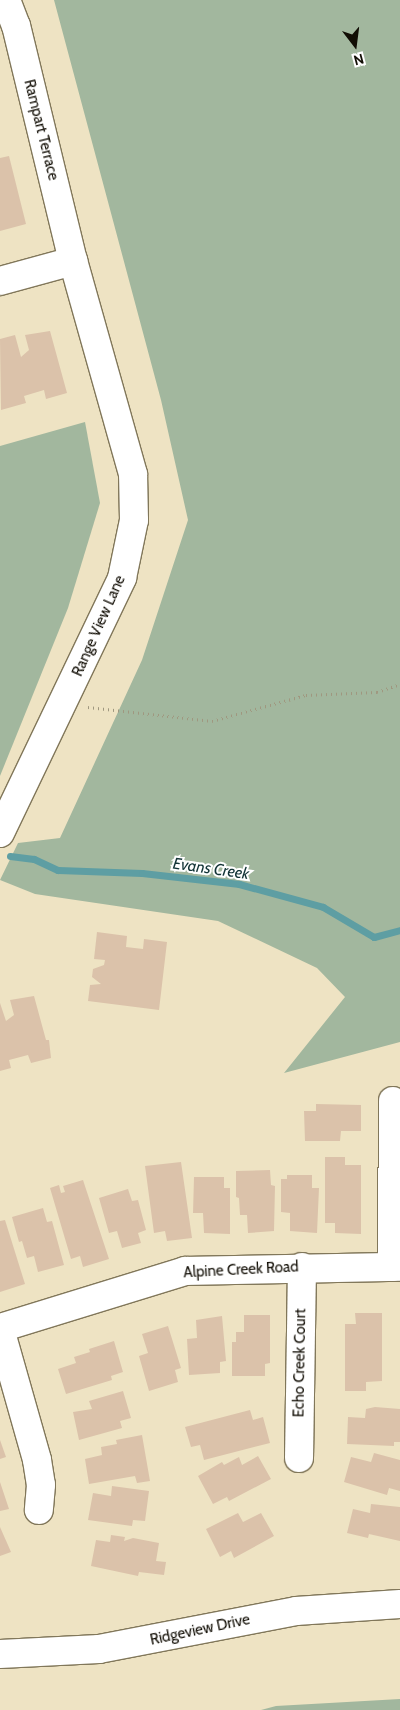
<!DOCTYPE html>
<html>
<head>
<meta charset="utf-8">
<style>
  body { margin:0 }
  #map { position:relative; width:400px; height:1710px; overflow:hidden; background:#eee3c3; font-family:Cabin,sans-serif }
  div>[style] { position:absolute }
  .green>* { inset:0; background:#a2b79e }
  .stream>* { height:7px; margin:-3.5px; padding:0 3.5px; transform-origin:3.5px; border-radius:3.5px; background:#5e9ea3 }
  .building>* { inset:0; background:#dbc2aa }
  .path>* { height:3px; margin-top:-1.5px; transform-origin:0; background:repeating-linear-gradient(90deg,#9f977f 0 1px,transparent 0 5px) }
  .roads { filter:drop-shadow(1px 0 #81775a) drop-shadow(-1px 0 #81775a) drop-shadow(0 1px #81775a) drop-shadow(0 -1px #81775a) }
  .minor>* { height:28px; margin:-14px; padding:0 14px; transform-origin:14px; border-radius:14px; background:#fff }
  span { translate:-50% -50%; white-space:nowrap; text-align:center; line-height:1.15; -webkit-text-stroke:4px #fff; paint-order:stroke }
  .street-label { font-size:15px; color:#110d04 }
  .water-label { font-size:16px; color:#123336; font-style:italic }
  .north { position:absolute; left:330px; top:20px; width:50px; height:50px; -webkit-text-stroke:4px #fff; paint-order:stroke; rotate:165deg; font-size:14px; font-weight:700; line-height:20px; text-align:center; color:#110d04 }
  .north::after { content:''; display:block; margin:auto; width:18px; height:22px; background:#110d04; clip-path:polygon(50% 0,100% 100%,50% 72%,0 100%) }
</style>
</head>
<body>
<div id="map">
  <div class="green">
    <div style="clip-path:polygon(54px 0,400px 0,400px 1042px,284px 1073px,345px 997px,317px 968px,218px 921px,35px 894px,0 880px,18px 843px,60px 838px,142px 660px,188px 520px,161px 400px)"></div>
    <div style="clip-path:polygon(85px 422px,100px 503px,68px 608px,0 776px,0 446px)"></div>
    <div style="clip-path:polygon(400px 1699px,400px 1710px,261px 1710px,276px 1706px)"></div>
  </div>
  <div class="stream">
    <div style="left:10px;top:856px;width:24px;rotate:7deg"></div>
    <div style="left:34px;top:859px;width:26px;rotate:25deg"></div>
    <div style="left:58px;top:870px;width:84px;rotate:2deg"></div>
    <div style="left:142px;top:873px;width:98px;rotate:6.5deg"></div>
    <div style="left:239px;top:884px;width:87px;rotate:15.3deg"></div>
    <div style="left:323px;top:907px;width:59px;rotate:30.5deg"></div>
    <div style="left:374px;top:937px;width:27px;rotate:-15deg"></div>
  </div>
  <div class="building">
    <div style="clip-path:polygon(9px 156px,26px 224px,0 231px,0 158px)"></div>
    <div style="clip-path:polygon(50px 331px,67px 393px,46px 399px,44px 390px,24px 396px,26px 403px,1px 410px,0 339px,15px 335px,21px 357px,29px 350px,25px 335px)"></div>
    <div style="clip-path:polygon(97px 932px,127px 936px,126px 947px,143px 949px,144px 939px,167px 942px,159px 1010px,88px 1001px,90px 985px,101px 984px,92px 977px,93px 969px,104px 965px,105px 960px,94px 959px)"></div>
    <div style="clip-path:polygon(34px 996px,46px 1040px,49px 1040px,51px 1058px,31px 1063px,28px 1055px,9px 1060px,11px 1068px,0 1071px,0 1003px,6px 1021px,14px 1015px,10px 1000px)"></div>
    <div style="clip-path:polygon(316px 1104px,361px 1105px,361px 1131px,341px 1131px,340px 1141px,305px 1141px,304px 1111px,316px 1111px)"></div>
    <div style="clip-path:polygon(325px 1157px,345px 1157px,345px 1165px,361px 1165px,361px 1234px,335px 1233px,335px 1223px,325px 1223px)"></div>
    <div style="clip-path:polygon(181px 1162px,192px 1238px,167px 1241px,165px 1231px,154px 1233px,145px 1166px)"></div>
    <div style="clip-path:polygon(270px 1170px,271px 1185px,275px 1186px,274px 1231px,248px 1233px,247px 1215px,240px 1215px,239px 1198px,236px 1197px,236px 1171px)"></div>
    <div style="clip-path:polygon(287px 1175px,312px 1175px,312px 1188px,319px 1188px,317px 1233px,290px 1231px,290px 1213px,281px 1212px,281px 1179px,287px 1179px)"></div>
    <div style="clip-path:polygon(194px 1177px,224px 1177px,224px 1188px,230px 1188px,230px 1234px,204px 1233px,203px 1213px,193px 1213px)"></div>
    <div style="clip-path:polygon(83px 1180px,109px 1259px,83px 1267px,80px 1256px,71px 1259px,50px 1188px,59px 1185px,61px 1193px,65px 1192px,63px 1186px)"></div>
    <div style="clip-path:polygon(128px 1189px,132px 1201px,138px 1200px,146px 1230px,138px 1233px,141px 1243px,122px 1248px,117px 1231px,109px 1233px,99px 1198px)"></div>
    <div style="clip-path:polygon(43px 1208px,47px 1222px,52px 1221px,64px 1265px,38px 1272px,34px 1256px,27px 1258px,22px 1241px,19px 1242px,12px 1217px)"></div>
    <div style="clip-path:polygon(5px 1220px,25px 1284px,0 1292px,0 1221px)"></div>
    <div style="clip-path:polygon(355px 1313px,382px 1313px,382px 1381px,366px 1382px,366px 1391px,345px 1391px,345px 1324px,356px 1324px)"></div>
    <div style="clip-path:polygon(244px 1315px,270px 1315px,270px 1363px,265px 1364px,265px 1376px,232px 1376px,232px 1342px,236px 1342px,236px 1332px,244px 1332px)"></div>
    <div style="clip-path:polygon(222px 1316px,226px 1361px,220px 1362px,220px 1373px,189px 1375px,187px 1339px,197px 1338px,196px 1320px)"></div>
    <div style="clip-path:polygon(168px 1326px,181px 1368px,175px 1370px,178px 1382px,149px 1391px,139px 1356px,148px 1353px,142px 1334px)"></div>
    <div style="clip-path:polygon(114px 1341px,123px 1372px,111px 1376px,112px 1380px,66px 1394px,58px 1369px,76px 1363px,74px 1357px,90px 1352px,89px 1349px)"></div>
    <div style="clip-path:polygon(123px 1391px,131px 1418px,120px 1421px,122px 1428px,79px 1440px,73px 1412px,92px 1409px,89px 1401px)"></div>
    <div style="clip-path:polygon(375px 1407px,400px 1409px,400px 1442px,394px 1442px,394px 1446px,347px 1444px,348px 1417px,365px 1418px,366px 1409px)"></div>
    <div style="clip-path:polygon(250px 1410px,253px 1420px,263px 1417px,270px 1443px,204px 1460px,200px 1445px,191px 1447px,185px 1427px)"></div>
    <div style="clip-path:polygon(142px 1435px,150px 1481px,137px 1483px,135px 1476px,89px 1484px,85px 1459px,102px 1455px,101px 1447px,117px 1444px,116px 1440px)"></div>
    <div style="clip-path:polygon(0 1440px,6px 1457px,0 1459px)"></div>
    <div style="clip-path:polygon(374px 1453px,400px 1460px,400px 1491px,389px 1488px,387px 1495px,344px 1482px,351px 1457px,371px 1462px)"></div>
    <div style="clip-path:polygon(258px 1456px,271px 1479px,229px 1501px,227px 1497px,213px 1504px,198px 1476px,222px 1462px,224px 1465px,239px 1457px,242px 1465px)"></div>
    <div style="clip-path:polygon(0 1482px,9px 1509px,0 1511px)"></div>
    <div style="clip-path:polygon(112px 1486px,149px 1491px,145px 1521px,133px 1520px,132px 1526px,88px 1520px,93px 1493px,111px 1496px)"></div>
    <div style="clip-path:polygon(371px 1504px,400px 1507px,400px 1541px,369px 1534px,368px 1538px,347px 1533px,353px 1509px,370px 1513px)"></div>
    <div style="clip-path:polygon(238px 1513px,243px 1522px,261px 1513px,274px 1536px,234px 1558px,231px 1551px,220px 1557px,206px 1529px)"></div>
    <div style="clip-path:polygon(0 1527px,11px 1552px,0 1556px)"></div>
    <div style="clip-path:polygon(111px 1535px,125px 1537px,124px 1541px,133px 1538px,159px 1543px,156px 1561px,166px 1562px,164px 1575px,139px 1572px,138px 1576px,91px 1566px,96px 1540px,110px 1542px)"></div>
  </div>
  <div class="path">
    <div style="left:88px;top:707px;width:125px;rotate:6.4deg"></div>
    <div style="left:212px;top:721px;width:98px;rotate:-15.5deg"></div>
    <div style="left:306px;top:695px;width:71px;rotate:-2.4deg"></div>
    <div style="left:377px;top:692px;width:24px;rotate:-19deg"></div>
  </div>
  <div class="roads">
    <div class="minor">
      <div style="left:0;top:281px;width:76px;rotate:-15.3deg"></div>
      <div style="left:0;top:833px;width:283px;rotate:-64.4deg"></div>
      <div style="left:122px;top:578px;width:59px;rotate:-78.3deg"></div>
      <div style="left:134px;top:520px;width:46px;rotate:-91.2deg"></div>
      <div style="left:133px;top:474px;width:221px;rotate:-105.7deg"></div>
      <div style="left:73px;top:261px;width:242px;rotate:-103.6deg"></div>
      <div style="left:16px;top:26px;width:28px;rotate:-111deg"></div>
      <div style="left:392px;top:1267px;width:166px;rotate:-89.7deg"></div>
      <div style="left:0;top:1328px;width:194px;rotate:-17.1deg"></div>
      <div style="left:185px;top:1271px;width:215px;rotate:-1.1deg"></div>
      <div style="left:0;top:1329px;width:136px;rotate:74.2deg"></div>
      <div style="left:37px;top:1460px;width:25px;rotate:81deg"></div>
      <div style="left:41px;top:1485px;width:25px;rotate:95deg"></div>
      <div style="left:299px;top:1458px;width:191px;rotate:-89.1deg"></div>
      <div style="left:0;top:1654px;width:99px;rotate:-2.9deg"></div>
      <div style="left:99px;top:1649px;width:201px;rotate:-10.9deg"></div>
      <div style="left:296px;top:1611px;width:104px;rotate:-3.9deg"></div>
    </div>
  </div>
  <div class="street-label">
    <span style="left:41px;top:130px;rotate:76deg">Rampart Terrace</span>
    <span style="left:99px;top:626px;rotate:-66deg">Range View Lane</span>
    <span style="left:241px;top:1270px;rotate:-3deg">Alpine Creek Road</span>
    <span style="left:300px;top:1363px;rotate:-89deg">Echo Creek Court</span>
    <span style="left:200px;top:1630px;rotate:-12deg">Ridgeview Drive</span>
  </div>
  <div class="water-label">
    <span style="left:211px;top:869px;rotate:8deg">Evans Creek</span>
  </div>
  <div class="north">N</div>
</div>
</body>
</html>
